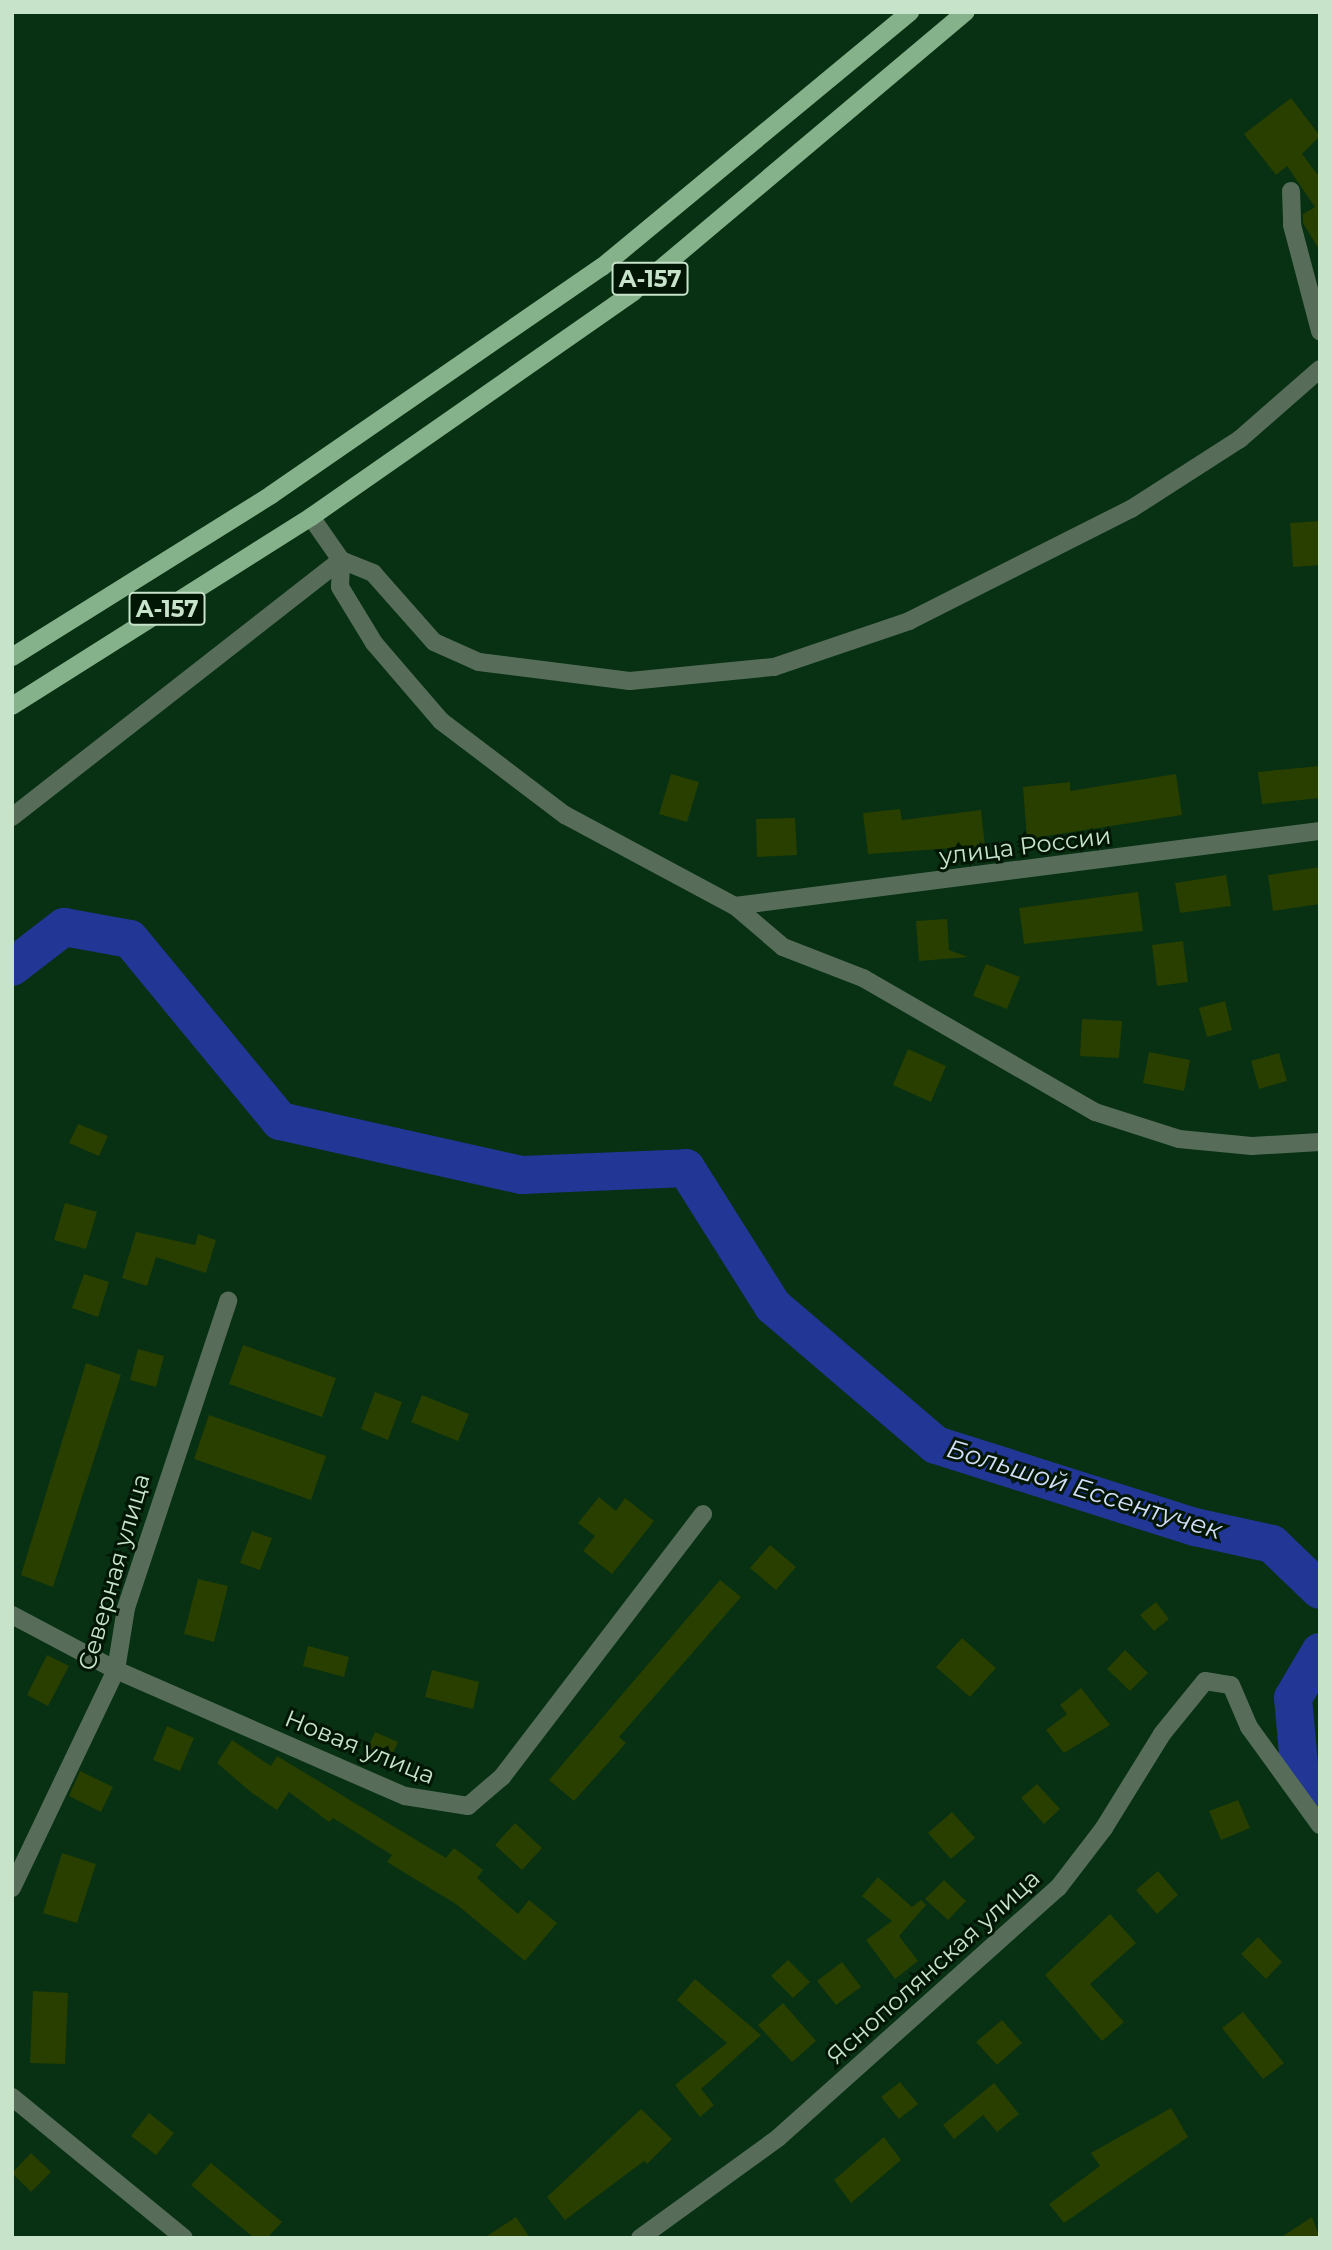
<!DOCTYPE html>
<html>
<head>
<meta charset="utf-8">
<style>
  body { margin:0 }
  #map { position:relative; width:1332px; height:2250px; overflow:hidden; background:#073112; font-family:Montserrat,sans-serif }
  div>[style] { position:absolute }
  .river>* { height:38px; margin:-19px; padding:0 19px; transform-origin:19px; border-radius:19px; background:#213695 }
  .building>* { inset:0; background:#293f00 }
  .minor>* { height:18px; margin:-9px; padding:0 9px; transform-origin:9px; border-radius:9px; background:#576d5a }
  .major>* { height:18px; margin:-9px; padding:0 9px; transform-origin:9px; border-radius:9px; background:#85b28a }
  span { translate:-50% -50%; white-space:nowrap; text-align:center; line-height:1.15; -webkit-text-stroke:6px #021606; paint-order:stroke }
  .shield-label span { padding:2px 5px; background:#021606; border:2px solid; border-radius:5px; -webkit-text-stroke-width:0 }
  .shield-label { font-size:23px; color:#c7e3ca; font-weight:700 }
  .street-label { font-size:24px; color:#c7e3ca }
  .water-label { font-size:26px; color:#d4def8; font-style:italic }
  .frame { position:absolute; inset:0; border:14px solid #c7e3ca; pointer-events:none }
</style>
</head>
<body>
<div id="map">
  <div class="river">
    <div style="left:12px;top:967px;width:66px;rotate:-37.6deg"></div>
    <div style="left:64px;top:927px;width:67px;rotate:10.3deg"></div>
    <div style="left:130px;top:939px;width:236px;rotate:50.5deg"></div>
    <div style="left:280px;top:1121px;width:248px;rotate:12.6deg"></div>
    <div style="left:522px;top:1175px;width:164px;rotate:-2.4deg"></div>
    <div style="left:686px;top:1168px;width:163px;rotate:57.8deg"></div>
    <div style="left:773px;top:1306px;width:214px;rotate:40.5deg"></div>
    <div style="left:936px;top:1445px;width:272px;rotate:17.6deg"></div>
    <div style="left:1195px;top:1527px;width:79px;rotate:12.4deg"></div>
    <div style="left:1272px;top:1544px;width:66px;rotate:43.8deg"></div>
    <div style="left:1320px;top:1652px;width:53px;rotate:120.4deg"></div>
    <div style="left:1293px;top:1698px;width:77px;rotate:84.8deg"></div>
    <div style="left:1300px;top:1775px;width:26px;rotate:40deg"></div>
  </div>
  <div class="building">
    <div style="clip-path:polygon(1291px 98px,1320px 136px,1302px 154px,1320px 178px,1320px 251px,1303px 223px,1303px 214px,1315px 207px,1287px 166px,1276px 175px,1244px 134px)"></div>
    <div style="clip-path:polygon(1320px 521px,1320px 565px,1293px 567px,1290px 523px)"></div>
    <div style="clip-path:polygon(1320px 766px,1320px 798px,1262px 804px,1258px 772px)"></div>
    <div style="clip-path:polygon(671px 774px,699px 782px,687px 822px,659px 814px)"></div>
    <div style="clip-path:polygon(1176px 774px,1182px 815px,1027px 839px,1023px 787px,1070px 782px,1070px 791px)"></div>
    <div style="clip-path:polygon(900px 809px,902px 820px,981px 810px,985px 846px,868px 854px,863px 813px)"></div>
    <div style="clip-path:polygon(795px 818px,797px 855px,757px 857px,756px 819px)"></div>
    <div style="clip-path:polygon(1320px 867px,1320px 904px,1273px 911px,1268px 875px)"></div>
    <div style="clip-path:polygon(1226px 875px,1231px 906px,1180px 913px,1175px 883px)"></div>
    <div style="clip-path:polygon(1138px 892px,1143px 931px,1024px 944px,1019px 908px)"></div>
    <div style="clip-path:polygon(947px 919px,949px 950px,968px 957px,919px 961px,916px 921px)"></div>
    <div style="clip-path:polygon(1183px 941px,1188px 982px,1157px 986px,1152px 945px)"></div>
    <div style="clip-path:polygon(986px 964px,1020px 977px,1007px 1009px,973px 996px)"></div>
    <div style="clip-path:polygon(1225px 1001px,1232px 1030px,1207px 1037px,1199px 1008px)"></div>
    <div style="clip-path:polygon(1082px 1019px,1122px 1021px,1119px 1058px,1080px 1056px)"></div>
    <div style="clip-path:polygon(908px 1049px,946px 1066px,931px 1102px,893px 1085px)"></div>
    <div style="clip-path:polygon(1149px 1052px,1190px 1060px,1184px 1091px,1143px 1083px)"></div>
    <div style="clip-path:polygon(1279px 1053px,1287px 1081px,1259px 1089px,1251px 1061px)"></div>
    <div style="clip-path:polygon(78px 1124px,108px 1136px,99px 1156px,69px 1143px)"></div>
    <div style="clip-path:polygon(65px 1203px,97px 1212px,86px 1249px,54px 1240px)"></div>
    <div style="clip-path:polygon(136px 1232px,195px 1245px,198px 1234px,216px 1240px,206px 1273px,156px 1257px,147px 1286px,122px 1278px)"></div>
    <div style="clip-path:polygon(84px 1274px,109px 1282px,98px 1317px,72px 1308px)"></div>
    <div style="clip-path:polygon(243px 1345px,336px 1378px,322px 1417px,229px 1384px)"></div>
    <div style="clip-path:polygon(138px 1349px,164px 1356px,156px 1387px,130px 1380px)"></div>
    <div style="clip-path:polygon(86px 1363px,121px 1375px,53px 1587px,21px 1575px)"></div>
    <div style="clip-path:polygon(375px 1392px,402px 1402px,388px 1440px,361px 1429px)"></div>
    <div style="clip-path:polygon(422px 1395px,469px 1414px,458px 1441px,411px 1422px)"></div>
    <div style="clip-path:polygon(209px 1415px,326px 1456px,311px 1500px,194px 1459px)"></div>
    <div style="clip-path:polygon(599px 1497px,616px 1511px,625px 1498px,654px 1521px,612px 1574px,583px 1551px,595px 1536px,578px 1523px)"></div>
    <div style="clip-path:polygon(252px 1531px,272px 1538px,260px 1570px,240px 1563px)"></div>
    <div style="clip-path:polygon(770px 1545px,796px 1567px,776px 1590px,750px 1568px)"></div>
    <div style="clip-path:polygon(198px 1579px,228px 1586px,214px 1642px,184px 1634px)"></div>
    <div style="clip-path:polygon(720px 1580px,741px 1597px,619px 1737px,626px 1743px,574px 1801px,549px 1780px)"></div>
    <div style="clip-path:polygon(1156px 1602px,1169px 1619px,1154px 1631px,1140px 1615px)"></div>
    <div style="clip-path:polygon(962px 1638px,996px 1668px,970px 1697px,936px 1667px)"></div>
    <div style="clip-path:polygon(308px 1646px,349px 1657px,344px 1677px,303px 1666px)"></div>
    <div style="clip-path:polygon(1125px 1650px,1148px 1673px,1130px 1691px,1107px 1669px)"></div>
    <div style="clip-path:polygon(47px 1655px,69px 1666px,48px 1706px,27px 1695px)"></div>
    <div style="clip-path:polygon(432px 1670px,479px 1682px,473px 1709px,425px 1697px)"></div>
    <div style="clip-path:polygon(1081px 1688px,1110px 1725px,1064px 1753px,1046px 1730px,1067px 1714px,1060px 1705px)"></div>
    <div style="clip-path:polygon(167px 1726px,194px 1738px,180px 1771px,153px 1760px)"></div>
    <div style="clip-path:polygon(375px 1732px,398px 1742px,389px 1762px,366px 1752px)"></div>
    <div style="clip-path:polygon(232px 1740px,271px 1766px,277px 1756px,446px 1858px,454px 1848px,483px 1870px,477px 1878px,518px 1914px,529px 1900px,557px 1923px,525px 1961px,456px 1904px,387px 1862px,392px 1855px,333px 1818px,329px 1822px,289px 1792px,277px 1810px,252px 1793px,217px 1763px)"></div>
    <div style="clip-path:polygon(80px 1771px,113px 1787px,101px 1812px,69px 1796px)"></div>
    <div style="clip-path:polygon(1037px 1784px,1060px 1809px,1044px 1824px,1021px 1798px)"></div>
    <div style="clip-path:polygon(1238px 1800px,1250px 1828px,1221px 1840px,1209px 1811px)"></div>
    <div style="clip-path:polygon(952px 1812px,975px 1838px,951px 1859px,928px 1833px)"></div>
    <div style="clip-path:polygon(515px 1823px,542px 1848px,522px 1870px,495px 1845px)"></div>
    <div style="clip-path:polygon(62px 1853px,96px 1864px,77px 1923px,43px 1913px)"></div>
    <div style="clip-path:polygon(1158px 1871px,1178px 1895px,1157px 1914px,1136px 1890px)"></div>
    <div style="clip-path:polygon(878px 1877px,912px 1907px,921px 1900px,926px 1905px,899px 1936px,918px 1961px,895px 1979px,866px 1940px,892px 1921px,862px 1896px)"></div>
    <div style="clip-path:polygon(944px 1880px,966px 1901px,948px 1920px,925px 1899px)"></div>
    <div style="clip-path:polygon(1110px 1914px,1136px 1943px,1090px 1984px,1124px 2022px,1102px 2041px,1045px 1975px)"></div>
    <div style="clip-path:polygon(1258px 1937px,1282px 1962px,1266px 1979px,1241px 1954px)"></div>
    <div style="clip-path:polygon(788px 1960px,810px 1982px,793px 1998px,771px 1976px)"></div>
    <div style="clip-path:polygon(842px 1962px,861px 1987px,836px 2005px,817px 1981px)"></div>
    <div style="clip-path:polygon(695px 1979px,761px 2035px,701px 2089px,714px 2105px,700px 2117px,675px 2085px,727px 2043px,677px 2000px)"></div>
    <div style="clip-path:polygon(33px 1991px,68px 1993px,65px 2064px,30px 2063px)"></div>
    <div style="clip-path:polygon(783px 2003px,816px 2041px,792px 2062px,758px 2025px)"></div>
    <div style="clip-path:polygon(1243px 2012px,1284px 2063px,1263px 2079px,1222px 2028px)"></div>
    <div style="clip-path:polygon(1002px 2020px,1022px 2043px,997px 2065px,976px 2042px)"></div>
    <div style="clip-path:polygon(900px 2082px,918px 2104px,899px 2119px,881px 2097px)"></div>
    <div style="clip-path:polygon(994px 2083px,1019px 2114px,997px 2132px,983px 2115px,954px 2139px,943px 2125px)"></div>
    <div style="clip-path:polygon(1171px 2108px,1188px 2137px,1064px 2223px,1049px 2204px,1100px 2166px,1091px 2153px)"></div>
    <div style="clip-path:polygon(641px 2109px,672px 2139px,647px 2164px,644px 2161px,565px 2220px,547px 2197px)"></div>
    <div style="clip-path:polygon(149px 2113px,174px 2133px,156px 2155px,131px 2136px)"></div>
    <div style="clip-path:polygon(884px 2137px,901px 2160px,851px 2203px,834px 2180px)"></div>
    <div style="clip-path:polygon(31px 2153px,51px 2172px,31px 2192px,12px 2173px)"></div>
    <div style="clip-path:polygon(211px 2163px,282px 2222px,267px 2238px,254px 2238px,191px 2185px)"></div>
    <div style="clip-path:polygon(516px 2217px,530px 2238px,484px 2238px)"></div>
    <div style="clip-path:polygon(1312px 2217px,1320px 2238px,1280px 2238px)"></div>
  </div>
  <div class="minor">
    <div style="left:1291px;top:191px;width:34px;rotate:88deg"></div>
    <div style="left:1292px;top:225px;width:110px;rotate:75.2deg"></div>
    <div style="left:311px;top:517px;width:52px;rotate:55.1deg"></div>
    <div style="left:341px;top:560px;width:27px;rotate:92deg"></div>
    <div style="left:340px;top:587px;width:66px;rotate:58.7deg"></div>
    <div style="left:374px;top:643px;width:103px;rotate:49.3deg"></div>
    <div style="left:441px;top:721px;width:156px;rotate:37.2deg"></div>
    <div style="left:565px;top:815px;width:193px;rotate:28.2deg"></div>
    <div style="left:735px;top:906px;width:63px;rotate:40.5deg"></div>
    <div style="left:783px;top:947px;width:86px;rotate:21.2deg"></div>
    <div style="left:863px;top:978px;width:268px;rotate:30deg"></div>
    <div style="left:1095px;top:1112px;width:88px;rotate:17.8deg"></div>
    <div style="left:1179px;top:1139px;width:73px;rotate:5.5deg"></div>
    <div style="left:1252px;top:1146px;width:68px;rotate:-3.4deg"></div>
    <div style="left:12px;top:817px;width:417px;rotate:-38deg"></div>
    <div style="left:341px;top:560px;width:35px;rotate:22deg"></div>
    <div style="left:373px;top:573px;width:92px;rotate:48.5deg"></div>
    <div style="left:434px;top:642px;width:49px;rotate:24deg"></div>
    <div style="left:479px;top:662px;width:152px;rotate:7.2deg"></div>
    <div style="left:630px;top:681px;width:145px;rotate:-5.6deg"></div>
    <div style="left:774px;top:667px;width:143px;rotate:-18.8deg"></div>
    <div style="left:909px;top:621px;width:249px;rotate:-26.8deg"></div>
    <div style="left:1131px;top:509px;width:130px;rotate:-32.7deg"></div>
    <div style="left:1240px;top:439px;width:106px;rotate:-41.2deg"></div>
    <div style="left:735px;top:906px;width:590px;rotate:-7.31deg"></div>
    <div style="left:12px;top:1615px;width:118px;rotate:27.9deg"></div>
    <div style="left:116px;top:1670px;width:315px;rotate:23.6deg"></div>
    <div style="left:405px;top:1796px;width:64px;rotate:9deg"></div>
    <div style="left:468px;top:1806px;width:45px;rotate:-40.5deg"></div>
    <div style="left:502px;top:1777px;width:331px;rotate:-52.6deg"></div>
    <div style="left:12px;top:1888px;width:242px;rotate:-64.5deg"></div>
    <div style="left:116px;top:1670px;width:63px;rotate:-80.8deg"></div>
    <div style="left:126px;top:1608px;width:324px;rotate:-71.6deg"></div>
    <div style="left:12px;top:2097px;width:222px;rotate:39.3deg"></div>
    <div style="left:640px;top:2238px;width:170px;rotate:-35.9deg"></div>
    <div style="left:778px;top:2138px;width:375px;rotate:-41.8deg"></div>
    <div style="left:1058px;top:1888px;width:76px;rotate:-52.5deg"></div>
    <div style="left:1104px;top:1828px;width:110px;rotate:-58.3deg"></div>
    <div style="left:1162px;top:1734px;width:68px;rotate:-50.9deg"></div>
    <div style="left:1205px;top:1681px;width:26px;rotate:9deg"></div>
    <div style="left:1231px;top:1685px;width:46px;rotate:66.8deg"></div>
    <div style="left:1249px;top:1727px;width:121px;rotate:54.1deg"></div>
  </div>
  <div class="major">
    <div style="left:12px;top:657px;width:305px;rotate:-32deg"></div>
    <div style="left:271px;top:495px;width:402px;rotate:-34.6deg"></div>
    <div style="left:602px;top:267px;width:400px;rotate:-39.6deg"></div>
    <div style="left:12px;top:706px;width:354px;rotate:-32.3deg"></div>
    <div style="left:311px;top:517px;width:393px;rotate:-34.9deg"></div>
    <div style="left:633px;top:292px;width:435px;rotate:-40.1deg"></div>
  </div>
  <div class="shield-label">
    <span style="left:650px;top:279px">А-157</span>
    <span style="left:167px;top:609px">А-157</span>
  </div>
  <div class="street-label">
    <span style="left:1025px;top:846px;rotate:-7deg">улица России</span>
    <span style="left:114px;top:1572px;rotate:-74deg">Северная улица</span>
    <span style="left:360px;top:1747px;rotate:22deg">Новая улица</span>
    <span style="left:933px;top:1967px;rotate:-42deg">Яснополянская улица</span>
  </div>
  <div class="water-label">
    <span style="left:1084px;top:1490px;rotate:17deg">Большой Ессентучек</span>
  </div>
  <div class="frame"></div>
</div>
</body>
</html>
